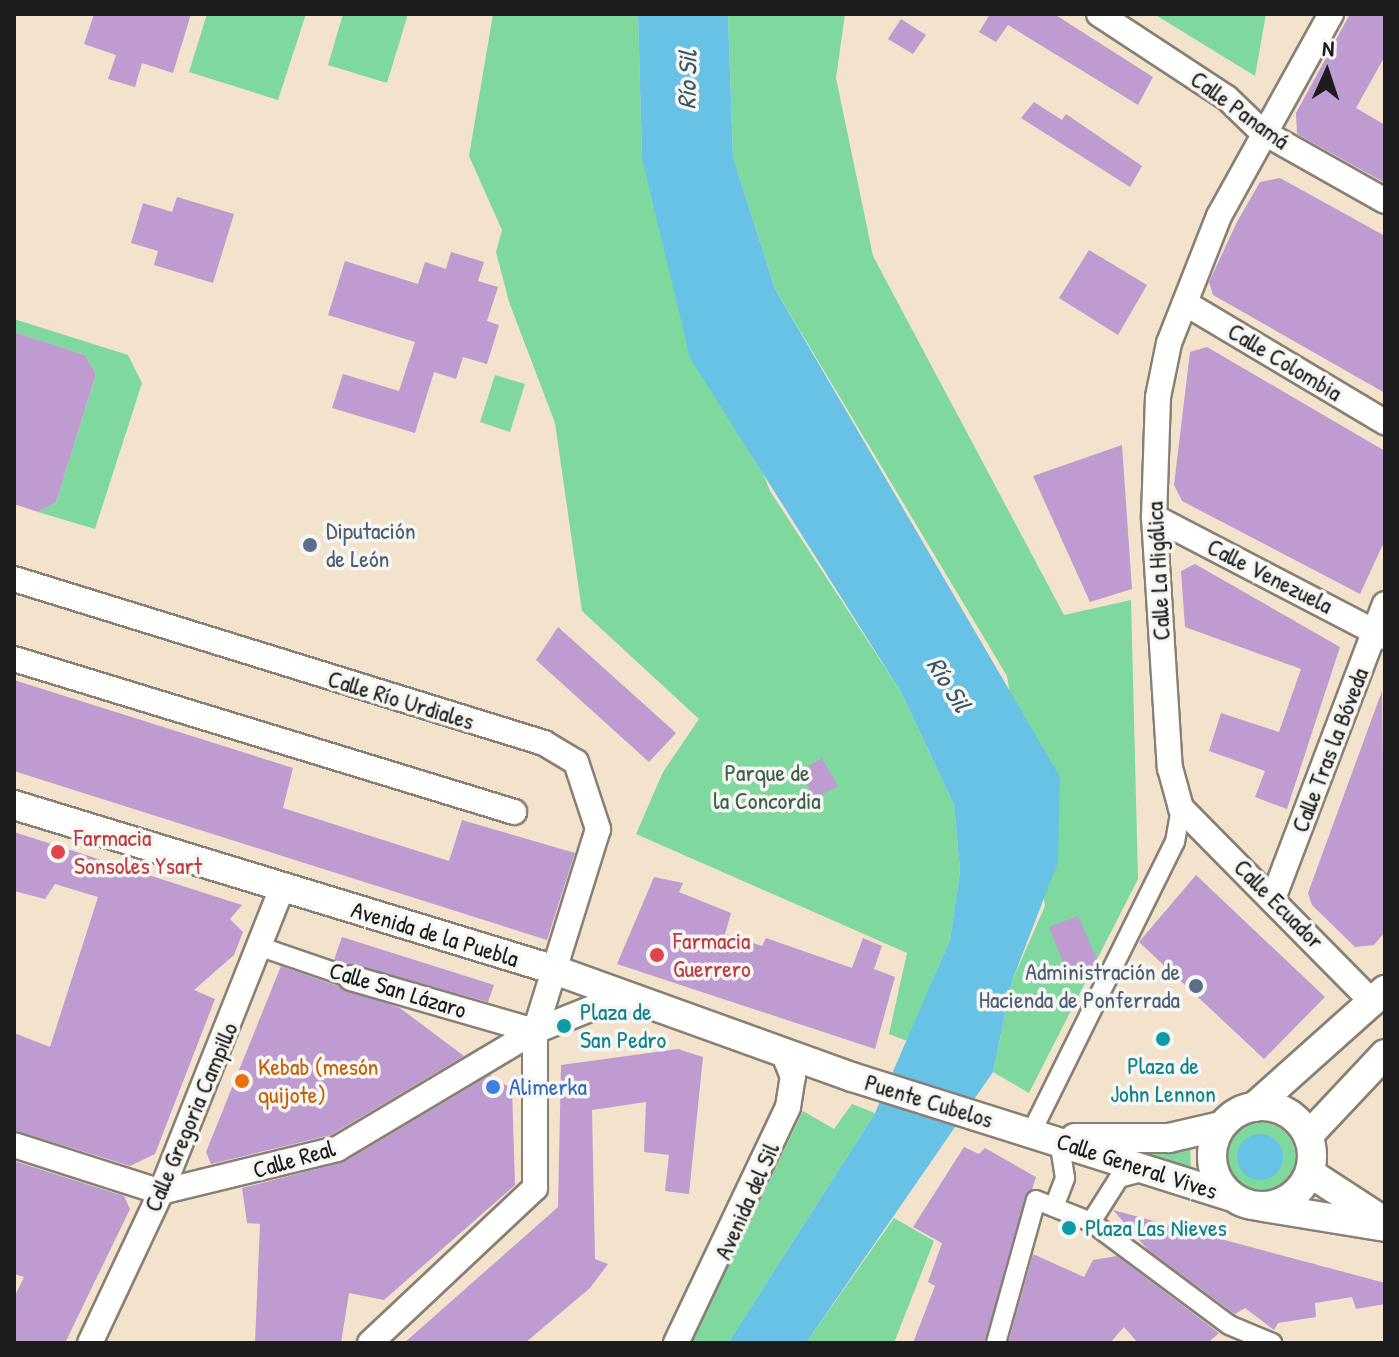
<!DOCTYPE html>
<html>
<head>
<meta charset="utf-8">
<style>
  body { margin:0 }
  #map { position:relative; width:1399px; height:1357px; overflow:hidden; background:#f3e3cc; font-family:"Patrick Hand",sans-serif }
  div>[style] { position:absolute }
  .green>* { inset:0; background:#7fd89e }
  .round { border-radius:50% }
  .water>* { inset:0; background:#68c2e6 }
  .building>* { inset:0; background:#be9bd0 }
  .roads { filter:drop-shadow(2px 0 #888074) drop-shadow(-2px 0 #888074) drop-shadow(0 2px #888074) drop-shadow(0 -2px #888074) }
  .pedestrian>* { height:18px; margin:-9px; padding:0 9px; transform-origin:9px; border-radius:9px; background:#fff }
  .minor>* { height:24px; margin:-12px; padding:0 12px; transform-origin:12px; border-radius:12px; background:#fff }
  .tertiary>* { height:28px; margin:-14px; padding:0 14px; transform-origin:14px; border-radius:14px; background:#fff }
  .tertiary>.ring { margin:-14px; padding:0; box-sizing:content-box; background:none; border:28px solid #fff; border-radius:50% }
  .dots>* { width:22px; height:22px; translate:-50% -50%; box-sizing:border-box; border:4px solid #f6f6f2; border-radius:50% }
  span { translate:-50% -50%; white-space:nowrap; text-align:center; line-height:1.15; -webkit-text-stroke:7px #f6f6f2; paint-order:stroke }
  .street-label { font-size:24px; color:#1c1c1c }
  .service-label { font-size:24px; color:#4e5e75 }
  .left { translate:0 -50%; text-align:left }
  .right { translate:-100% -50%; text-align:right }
  .park-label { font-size:24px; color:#3f5e4a }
  .health-label { font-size:24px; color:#be3a42 }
  .culture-label { font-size:24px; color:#0d838f }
  .food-label { font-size:24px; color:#c56008 }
  .shop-label { font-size:24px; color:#366cbe }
  .water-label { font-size:26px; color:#375663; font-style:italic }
  .frame { position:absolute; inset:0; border:16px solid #1c1c1c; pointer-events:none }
  .north { position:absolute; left:1287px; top:32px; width:80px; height:80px; -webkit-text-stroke:6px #f6f6f2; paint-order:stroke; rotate:3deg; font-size:22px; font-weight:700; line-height:32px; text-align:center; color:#1c1c1c }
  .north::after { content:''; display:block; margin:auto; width:28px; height:36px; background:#1c1c1c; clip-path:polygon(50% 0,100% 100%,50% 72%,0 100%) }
</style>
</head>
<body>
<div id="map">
  <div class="green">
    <div style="clip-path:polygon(207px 14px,306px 14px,278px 100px,189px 72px)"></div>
    <div style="clip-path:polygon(343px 14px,408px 14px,387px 83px,328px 65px)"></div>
    <div style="clip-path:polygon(493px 14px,638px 14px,642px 158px,770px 491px,901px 692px,954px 805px,960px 871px,950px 940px,907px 1041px,889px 1034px,907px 953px,636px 834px,663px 772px,699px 719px,582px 611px,555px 423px,509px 302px,496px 252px,502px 230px,469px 156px)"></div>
    <div style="clip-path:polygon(728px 14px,845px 14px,836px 78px,873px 256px,1064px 615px,1131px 600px,1138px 879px,1029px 1093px,993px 1072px,1012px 981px,1045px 906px,1007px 676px,775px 289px,733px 157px)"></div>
    <div style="clip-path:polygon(1154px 14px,1266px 14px,1255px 76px)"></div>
    <div style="clip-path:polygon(14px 319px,128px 355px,142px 383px,95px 529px,38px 512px,56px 502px,96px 374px,85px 355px,14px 332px)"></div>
    <div style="clip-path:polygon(495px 375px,525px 384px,510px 432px,480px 422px)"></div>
    <div style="clip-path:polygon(852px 1104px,875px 1113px,728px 1343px,691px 1343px,803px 1111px,834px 1129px)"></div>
    <div class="round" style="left:1224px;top:1122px;width:72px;height:72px"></div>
    <div style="clip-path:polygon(1190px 1141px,1191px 1173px,1117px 1148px)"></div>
    <div style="clip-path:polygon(894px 1218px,934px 1241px,894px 1343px,806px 1343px)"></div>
  </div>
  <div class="water">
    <div style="clip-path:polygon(638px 14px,728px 14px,733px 157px,775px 289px,1060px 777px,1058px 862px,1012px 981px,993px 1072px,806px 1343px,728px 1343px,875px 1113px,950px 940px,960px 871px,954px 805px,901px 692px,690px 358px,642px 158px)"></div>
    <div class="round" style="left:1237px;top:1134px;width:46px;height:46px"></div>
  </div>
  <div class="building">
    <div style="clip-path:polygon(94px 14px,191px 14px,173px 73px,142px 63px,135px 87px,108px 79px,116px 55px,84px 44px)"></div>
    <div style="clip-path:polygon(990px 14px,1054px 14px,1153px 77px,1138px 105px,1008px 25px,996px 42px,979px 32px)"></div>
    <div style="clip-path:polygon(1350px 14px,1385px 14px,1385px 56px,1356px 108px,1385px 125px,1385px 183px,1297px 134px,1296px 113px)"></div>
    <div style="clip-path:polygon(901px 19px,926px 35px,913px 54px,888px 39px)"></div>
    <div style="clip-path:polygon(1034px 102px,1062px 120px,1066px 114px,1142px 166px,1130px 187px,1021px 118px)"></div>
    <div style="clip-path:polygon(1280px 178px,1385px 236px,1385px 393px,1213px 295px,1209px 282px,1237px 222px,1260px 182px)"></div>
    <div style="clip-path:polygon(177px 197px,234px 214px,213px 283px,154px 265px,158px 251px,131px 243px,143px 203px,172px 212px)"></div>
    <div style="clip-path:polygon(1089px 250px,1147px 285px,1118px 335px,1059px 298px)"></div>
    <div style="clip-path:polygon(451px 252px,484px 262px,478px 281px,498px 287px,487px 321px,499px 325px,487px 364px,463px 357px,456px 379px,434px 372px,415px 433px,332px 408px,343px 374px,399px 391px,415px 342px,328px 315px,345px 261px,418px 284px,425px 262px,446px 269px)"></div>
    <div style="clip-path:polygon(14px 332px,85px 355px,96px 374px,56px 502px,38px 512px,14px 504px)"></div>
    <div style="clip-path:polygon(1207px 347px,1385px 451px,1385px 540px,1360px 594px,1182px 501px,1174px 485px,1190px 352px)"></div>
    <div style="clip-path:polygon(1122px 445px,1132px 589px,1090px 602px,1033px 476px)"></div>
    <div style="clip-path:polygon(1195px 564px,1340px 647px,1287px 809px,1255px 797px,1265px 771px,1209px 751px,1221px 713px,1279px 732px,1301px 669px,1185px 627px,1181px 571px)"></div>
    <div style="clip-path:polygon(558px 627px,676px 733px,649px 762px,536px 660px)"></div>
    <div style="clip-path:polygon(14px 680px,293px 768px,283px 808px,449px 861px,462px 820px,575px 853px,547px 940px,14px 771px)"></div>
    <div style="clip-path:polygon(1382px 691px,1385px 932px,1374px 945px,1355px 947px,1312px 905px,1308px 893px)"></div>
    <div style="clip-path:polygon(822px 758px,838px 786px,815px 798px,799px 772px)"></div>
    <div style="clip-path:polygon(14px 832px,242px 905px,230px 919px,243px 932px,234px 955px,194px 990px,215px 999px,155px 1154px,130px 1166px,14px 1130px,14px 1033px,50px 1047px,98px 897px,55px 884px,45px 899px,14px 891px)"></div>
    <div style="clip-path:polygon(1196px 875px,1325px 997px,1264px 1059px,1139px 942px)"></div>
    <div style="clip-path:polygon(654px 877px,683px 883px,679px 892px,731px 913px,725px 934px,762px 946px,766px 938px,852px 968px,863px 938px,882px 946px,874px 969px,895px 977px,875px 1049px,617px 964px)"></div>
    <div style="clip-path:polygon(1078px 916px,1097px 959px,1089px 979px,1067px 972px,1049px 927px)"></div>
    <div style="clip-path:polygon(342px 937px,494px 985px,488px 1002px,334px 960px)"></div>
    <div style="clip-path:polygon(281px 966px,400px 1008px,464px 1056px,331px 1135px,211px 1164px,206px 1152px)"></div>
    <div style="clip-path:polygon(678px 1049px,703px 1057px,689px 1194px,665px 1191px,669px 1155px,644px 1152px,646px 1102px,592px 1110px,595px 1259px,608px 1264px,590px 1288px,525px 1343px,404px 1343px,558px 1207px,561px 1065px)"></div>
    <div style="clip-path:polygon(490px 1075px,512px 1089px,515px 1185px,384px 1300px,349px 1293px,341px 1343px,255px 1343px,260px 1224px,247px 1223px,242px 1188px,344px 1162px)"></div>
    <div style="clip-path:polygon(964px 1147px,979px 1154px,985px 1148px,1036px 1177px,984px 1343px,913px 1343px,935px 1286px,928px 1282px,942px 1243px,913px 1227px)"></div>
    <div style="clip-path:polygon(14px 1161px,124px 1196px,130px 1209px,65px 1343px,14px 1343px,14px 1298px,24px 1277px,14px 1274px)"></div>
    <div style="clip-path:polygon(1113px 1210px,1385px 1283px,1385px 1304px,1356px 1309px,1352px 1297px,1315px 1303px,1316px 1317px,1278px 1323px,1274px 1330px,1245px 1308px,1235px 1314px,1148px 1250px)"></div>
    <div style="clip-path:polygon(1033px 1254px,1084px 1277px,1093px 1260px,1117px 1256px,1219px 1333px,1208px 1343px,1138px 1343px,1124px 1327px,1110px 1343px,1008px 1343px)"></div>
  </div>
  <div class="roads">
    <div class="pedestrian">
      <div style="left:261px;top:947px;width:95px;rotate:19deg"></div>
      <div style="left:1032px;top:1131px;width:322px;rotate:-63.7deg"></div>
      <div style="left:1175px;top:842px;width:35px;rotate:-80deg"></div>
      <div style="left:1054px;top:1207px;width:31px;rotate:-69deg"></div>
      <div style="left:1065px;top:1178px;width:36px;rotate:-99deg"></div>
      <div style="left:1091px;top:1222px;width:52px;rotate:-57.5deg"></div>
      <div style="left:1119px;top:1178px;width:28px;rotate:-15deg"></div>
      <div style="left:996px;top:1343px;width:148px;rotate:-74.4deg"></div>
      <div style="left:1036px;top:1200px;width:59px;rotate:21.8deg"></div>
      <div style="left:1091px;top:1222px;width:172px;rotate:36.7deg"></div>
      <div style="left:1229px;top:1325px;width:47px;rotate:22.7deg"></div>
    </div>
    <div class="minor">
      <div style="left:1099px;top:14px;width:153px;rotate:33.3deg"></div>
      <div style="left:1227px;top:98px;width:47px;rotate:44.1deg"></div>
      <div style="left:1261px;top:131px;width:142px;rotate:29.4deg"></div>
      <div style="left:1331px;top:14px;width:231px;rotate:119deg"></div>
      <div style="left:1219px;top:216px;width:136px;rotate:111.5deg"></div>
      <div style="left:1169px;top:343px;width:55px;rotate:101.5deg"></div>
      <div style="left:1158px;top:397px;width:120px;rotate:91.9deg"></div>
      <div style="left:1154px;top:517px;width:252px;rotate:86.4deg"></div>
      <div style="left:1170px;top:768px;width:41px;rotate:74.6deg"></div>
      <div style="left:1181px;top:808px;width:274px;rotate:45.4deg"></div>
      <div style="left:1185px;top:303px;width:233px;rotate:30.8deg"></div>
      <div style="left:1154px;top:517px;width:260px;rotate:27.5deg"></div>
      <div style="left:14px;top:579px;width:555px;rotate:17.19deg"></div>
      <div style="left:544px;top:743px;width:37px;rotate:31deg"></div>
      <div style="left:576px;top:762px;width:71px;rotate:71.8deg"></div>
      <div style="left:598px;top:829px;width:212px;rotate:107.3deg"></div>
      <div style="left:535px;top:1031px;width:230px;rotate:149.2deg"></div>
      <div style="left:337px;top:1149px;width:181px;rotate:166.3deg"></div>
      <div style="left:161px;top:1192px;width:154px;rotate:-162.3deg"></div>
      <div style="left:14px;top:659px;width:523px;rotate:17.01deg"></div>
      <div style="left:1274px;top:896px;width:312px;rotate:-69.2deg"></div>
      <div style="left:351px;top:978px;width:191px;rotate:16.1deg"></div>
      <div style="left:535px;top:1031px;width:97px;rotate:-21.8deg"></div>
      <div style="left:90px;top:1343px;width:167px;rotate:-64.8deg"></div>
      <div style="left:161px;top:1192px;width:329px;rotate:-68.3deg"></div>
      <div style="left:370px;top:1343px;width:226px;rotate:-43.2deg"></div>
      <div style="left:535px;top:1188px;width:157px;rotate:-90deg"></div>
      <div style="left:676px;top:1343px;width:261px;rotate:-64.6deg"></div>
      <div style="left:788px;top:1107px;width:30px;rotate:-81deg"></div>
      <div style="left:793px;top:1077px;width:27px;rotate:-112deg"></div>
    </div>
    <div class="tertiary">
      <div style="left:14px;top:805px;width:562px;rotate:16.95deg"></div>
      <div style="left:552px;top:969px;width:319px;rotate:19.8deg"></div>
      <div style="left:852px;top:1077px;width:396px;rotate:17.5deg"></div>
      <div class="ring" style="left:1212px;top:1106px;width:72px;height:72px"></div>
      <div style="left:1254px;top:1107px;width:176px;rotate:-41.8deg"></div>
      <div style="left:1308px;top:1136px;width:112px;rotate:-46.8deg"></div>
      <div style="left:1075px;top:1138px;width:94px"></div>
      <div style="left:1169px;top:1138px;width:53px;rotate:-13deg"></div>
      <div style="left:1310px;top:1173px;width:82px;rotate:33.1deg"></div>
      <div style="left:1263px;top:1207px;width:124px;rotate:9.3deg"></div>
    </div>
  </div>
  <div class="dots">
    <div style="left:310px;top:545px;background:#5c6f8a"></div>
    <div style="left:58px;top:852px;background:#e0444e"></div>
    <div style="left:657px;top:955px;background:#e0444e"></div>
    <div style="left:1196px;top:986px;background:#5c6f8a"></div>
    <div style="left:564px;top:1026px;background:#0f9aa8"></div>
    <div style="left:1163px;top:1039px;background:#0f9aa8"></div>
    <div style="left:242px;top:1081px;background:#e8710a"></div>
    <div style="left:493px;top:1087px;background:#3f7fe0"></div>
    <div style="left:1069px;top:1228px;background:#0f9aa8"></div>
  </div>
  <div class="street-label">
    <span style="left:1240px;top:110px;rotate:36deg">Calle Panamá</span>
    <span style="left:1285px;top:362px;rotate:31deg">Calle Colombia</span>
    <span style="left:1158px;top:571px;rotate:-93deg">Calle La Higálica</span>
    <span style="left:1270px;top:576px;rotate:27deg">Calle Venezuela</span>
    <span style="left:401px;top:700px;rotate:17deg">Calle Río Urdiales</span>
    <span style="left:1330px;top:750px;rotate:-69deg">Calle Tras la Bóveda</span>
    <span style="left:1279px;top:904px;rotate:45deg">Calle Ecuador</span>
    <span style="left:435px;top:934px;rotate:17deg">Avenida de la Puebla</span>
    <span style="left:398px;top:990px;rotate:17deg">Calle San Lázaro</span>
    <span style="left:929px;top:1101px;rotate:17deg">Puente Cubelos</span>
    <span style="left:191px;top:1117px;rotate:-67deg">Calle Gregoria Campillo</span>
    <span style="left:294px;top:1159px;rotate:-16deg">Calle Real</span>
    <span style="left:1137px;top:1166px;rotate:18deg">Calle General Vives</span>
    <span style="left:747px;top:1201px;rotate:-66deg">Avenida del Sil</span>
  </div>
  <div class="service-label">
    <span class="left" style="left:326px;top:545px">Diputación<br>de León</span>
    <span class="right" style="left:1180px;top:986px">Administración de<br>Hacienda de Ponferrada</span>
  </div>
  <div class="park-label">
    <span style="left:767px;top:787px">Parque de<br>la Concordia</span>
  </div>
  <div class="health-label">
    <span class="left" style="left:74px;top:852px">Farmacia<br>Sonsoles Ysart</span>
    <span class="left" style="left:673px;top:955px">Farmacia<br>Guerrero</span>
  </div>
  <div class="culture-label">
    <span class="left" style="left:580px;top:1026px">Plaza de<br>San Pedro</span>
    <span style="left:1163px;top:1080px">Plaza de<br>John Lennon</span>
    <span class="left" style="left:1085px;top:1228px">Plaza Las Nieves</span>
  </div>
  <div class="food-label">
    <span class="left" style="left:258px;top:1081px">Kebab (mesón<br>quijote)</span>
  </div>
  <div class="shop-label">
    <span class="left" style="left:509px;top:1087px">Alimerka</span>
  </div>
  <div class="water-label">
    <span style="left:687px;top:80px;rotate:-89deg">Río Sil</span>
    <span style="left:949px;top:684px;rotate:58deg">Río Sil</span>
  </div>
  <div class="frame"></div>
  <div class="north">N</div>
</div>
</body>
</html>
